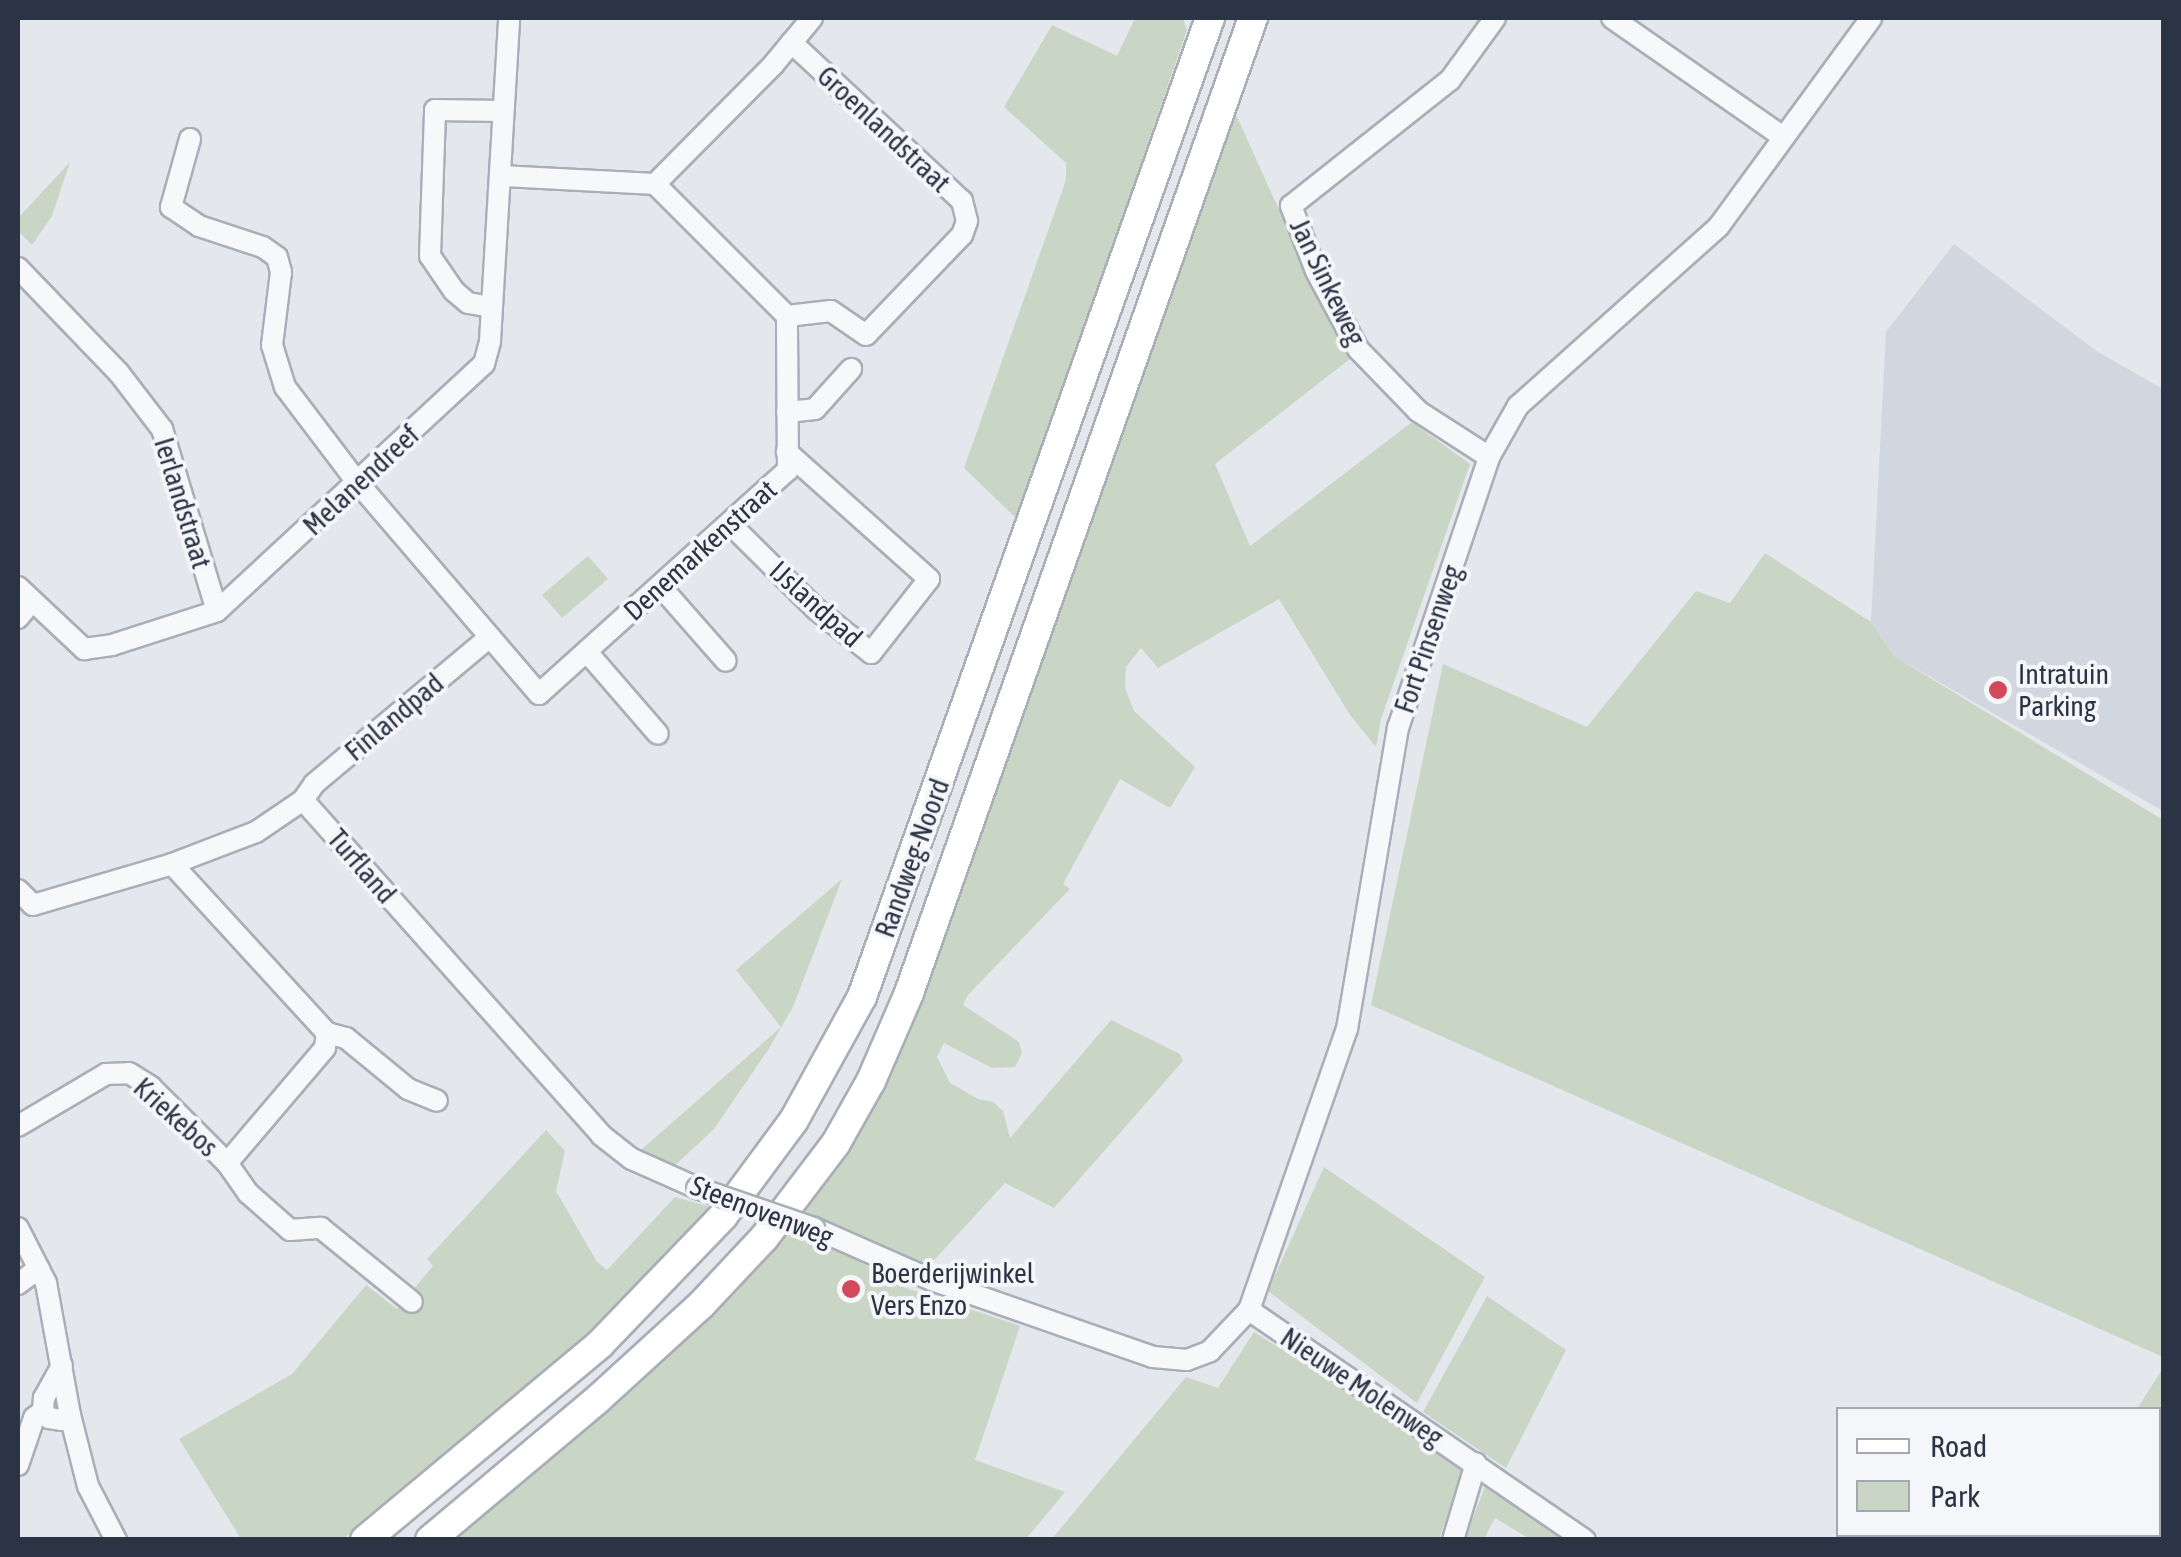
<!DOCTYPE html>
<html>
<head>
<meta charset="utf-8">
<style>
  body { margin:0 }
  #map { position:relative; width:2181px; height:1557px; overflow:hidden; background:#e4e7ec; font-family:"Asap Condensed",sans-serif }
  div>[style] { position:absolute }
  .built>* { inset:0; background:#d2d6de }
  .green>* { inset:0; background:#c9d6c5 }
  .roads { filter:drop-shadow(2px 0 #a9aeb7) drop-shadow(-2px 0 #a9aeb7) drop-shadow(0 2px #a9aeb7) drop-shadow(0 -2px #a9aeb7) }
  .minor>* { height:20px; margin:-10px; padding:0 10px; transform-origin:10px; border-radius:10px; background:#f7f8fa }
  .major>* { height:28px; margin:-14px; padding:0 14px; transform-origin:14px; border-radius:14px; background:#fff }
  .bridges { filter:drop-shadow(2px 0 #a9aeb7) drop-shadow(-2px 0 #a9aeb7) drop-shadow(0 2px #a9aeb7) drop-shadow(0 -2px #a9aeb7) }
  .minor-bridge>* { height:20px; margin:-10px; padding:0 10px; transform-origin:10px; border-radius:10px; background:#f7f8fa }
  .dots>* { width:28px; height:28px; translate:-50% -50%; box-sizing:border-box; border:5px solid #f4f6f9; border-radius:50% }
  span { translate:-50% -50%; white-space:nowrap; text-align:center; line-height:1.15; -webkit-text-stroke:8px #f4f6f9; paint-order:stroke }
  .street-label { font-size:28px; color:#2b3445 }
  .poi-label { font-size:28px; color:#2b3445 }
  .left { translate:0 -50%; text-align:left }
  .frame { position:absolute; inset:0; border:20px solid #2b3445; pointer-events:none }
  .legend { position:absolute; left:1836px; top:1407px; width:325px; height:130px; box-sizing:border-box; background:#f4f6f9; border:2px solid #a4a8b1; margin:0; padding:12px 18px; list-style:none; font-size:30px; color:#2b3445 }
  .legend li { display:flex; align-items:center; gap:20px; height:50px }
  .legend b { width:50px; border:2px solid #a4a8b1 }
</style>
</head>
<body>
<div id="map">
  <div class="built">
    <div style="clip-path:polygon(1954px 244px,2098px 352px,2163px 389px,2163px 811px,1894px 656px,1871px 622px,1886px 332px)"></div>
  </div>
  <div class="green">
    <div style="clip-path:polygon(1135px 18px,1183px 18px,1187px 30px,1018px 520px,964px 468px,1066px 180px,1066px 163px,1004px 107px,1052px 25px,1117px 56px)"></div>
    <div style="clip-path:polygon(1234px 110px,1320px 301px,1351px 358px,1215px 464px,1250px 546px,1412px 422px,1470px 464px,1381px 719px,1376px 747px,1350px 715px,1279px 599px,1158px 668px,1141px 648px,1126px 667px,1125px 688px,1134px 711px,1195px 767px,1170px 808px,1120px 779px,1063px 884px,1070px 889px,968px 995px,963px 1005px,1019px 1042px,1022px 1053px,1015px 1067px,992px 1068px,944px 1043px,937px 1057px,950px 1083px,978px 1099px,993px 1102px,1003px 1111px,1010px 1138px,1111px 1020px,1180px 1054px,1183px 1061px,1054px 1208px,1005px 1183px,925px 1270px,851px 1232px,799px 1214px,862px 1121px)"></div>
    <div style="clip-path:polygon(70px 162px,52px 216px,32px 245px,18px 231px,18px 218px)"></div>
    <div style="clip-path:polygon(1765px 553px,1871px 622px,1894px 656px,2163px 820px,2163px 1357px,1371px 1005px,1443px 664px,1587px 727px,1696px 591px,1730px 603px)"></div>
    <div style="clip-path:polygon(588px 556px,608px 579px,562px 618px,542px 595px)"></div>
    <div style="clip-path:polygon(842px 879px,793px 1007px,768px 1050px,714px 1129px,670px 1170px,634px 1156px,781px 1027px,736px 970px)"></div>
    <div style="clip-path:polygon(546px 1130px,565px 1151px,556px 1191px,597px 1262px,607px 1270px,675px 1197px,718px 1209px,658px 1272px,579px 1345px,343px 1539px,241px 1539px,179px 1439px,292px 1374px,366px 1285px,397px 1309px,433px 1266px,427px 1259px)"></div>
    <div style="clip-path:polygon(1324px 1167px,1485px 1277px,1417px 1403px,1268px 1291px)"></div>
    <div style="clip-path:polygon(786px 1232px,839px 1250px,906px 1288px,1020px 1326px,975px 1460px,1065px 1492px,1026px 1539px,451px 1540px,647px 1374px,714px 1312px)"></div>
    <div style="clip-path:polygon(1487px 1296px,1566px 1350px,1506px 1468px,1423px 1412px)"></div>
    <div style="clip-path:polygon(1254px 1332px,1466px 1465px,1439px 1539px,1051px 1540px,1186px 1377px,1218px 1388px)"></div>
    <div style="clip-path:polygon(2163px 1368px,2163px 1539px,2111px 1539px,2106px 1535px,2158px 1534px,2158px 1410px,2137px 1409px)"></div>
    <div style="clip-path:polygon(1487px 1482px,1574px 1539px,1530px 1539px,1495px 1518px,1484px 1539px,1464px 1540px)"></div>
  </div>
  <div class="roads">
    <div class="minor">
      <div style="left:1612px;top:18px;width:208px;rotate:34.8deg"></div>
      <div style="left:190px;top:139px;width:71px;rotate:105.6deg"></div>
      <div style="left:171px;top:207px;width:34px;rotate:34deg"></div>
      <div style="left:199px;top:226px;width:67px;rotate:18.2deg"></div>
      <div style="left:263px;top:247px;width:17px;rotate:36deg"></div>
      <div style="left:277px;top:257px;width:16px;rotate:75deg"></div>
      <div style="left:281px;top:272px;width:74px;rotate:97deg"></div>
      <div style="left:272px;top:345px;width:44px;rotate:72.8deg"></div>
      <div style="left:285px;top:387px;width:121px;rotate:52.8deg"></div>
      <div style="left:358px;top:483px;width:278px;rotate:49.4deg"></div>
      <div style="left:539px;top:694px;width:335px;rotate:-42deg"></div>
      <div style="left:788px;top:470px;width:154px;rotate:-90.4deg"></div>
      <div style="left:787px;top:316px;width:187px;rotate:-135deg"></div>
      <div style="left:655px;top:184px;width:155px;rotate:-177deg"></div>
      <div style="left:655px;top:184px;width:168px;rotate:-45.2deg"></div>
      <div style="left:773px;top:65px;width:61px;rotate:-50.3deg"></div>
      <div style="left:18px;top:268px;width:146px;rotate:46.1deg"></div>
      <div style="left:119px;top:373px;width:71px;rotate:52.5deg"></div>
      <div style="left:162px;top:429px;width:190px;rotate:73.2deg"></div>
      <div style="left:491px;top:307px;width:23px;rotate:-170deg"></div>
      <div style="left:468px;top:303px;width:18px;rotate:-139deg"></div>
      <div style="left:454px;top:291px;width:42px;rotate:-124.4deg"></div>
      <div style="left:430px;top:256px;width:146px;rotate:-88deg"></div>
      <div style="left:435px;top:110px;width:68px;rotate:0.8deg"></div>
      <div style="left:787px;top:316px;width:44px;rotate:-6.5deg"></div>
      <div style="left:831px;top:311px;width:42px;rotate:34.4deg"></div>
      <div style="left:866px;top:335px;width:139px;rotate:-46.2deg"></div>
      <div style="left:962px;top:235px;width:15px;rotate:-70deg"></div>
      <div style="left:967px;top:221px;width:21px;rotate:-104deg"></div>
      <div style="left:962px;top:201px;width:233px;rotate:-137.1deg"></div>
      <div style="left:787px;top:412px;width:28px;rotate:-6deg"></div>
      <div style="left:815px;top:409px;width:54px;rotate:-48deg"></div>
      <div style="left:1489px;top:457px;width:85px;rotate:-147.1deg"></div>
      <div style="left:1418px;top:411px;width:86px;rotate:-134.1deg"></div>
      <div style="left:1358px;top:349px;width:89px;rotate:-118.3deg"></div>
      <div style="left:1316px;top:271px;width:70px;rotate:-111deg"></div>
      <div style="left:1291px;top:206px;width:203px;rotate:-38.4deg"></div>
      <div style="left:1450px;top:80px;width:77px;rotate:-54deg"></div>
      <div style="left:730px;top:524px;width:122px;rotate:44.7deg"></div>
      <div style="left:817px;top:610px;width:69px;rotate:38.5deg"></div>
      <div style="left:871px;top:653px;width:94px;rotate:-51.9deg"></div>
      <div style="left:929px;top:579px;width:191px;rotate:-138.2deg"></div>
      <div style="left:18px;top:587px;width:91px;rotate:43.2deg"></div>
      <div style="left:84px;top:649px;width:28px;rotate:-8deg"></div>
      <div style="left:112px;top:645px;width:110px;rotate:-17.9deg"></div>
      <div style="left:217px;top:611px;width:364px;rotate:-42.8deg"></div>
      <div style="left:484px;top:364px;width:24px;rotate:-75deg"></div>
      <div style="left:490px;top:341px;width:324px;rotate:-86.6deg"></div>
      <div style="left:661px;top:587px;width:98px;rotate:48.7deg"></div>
      <div style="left:18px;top:618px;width:21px;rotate:-51deg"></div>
      <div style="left:587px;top:652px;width:108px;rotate:49.1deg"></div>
      <div style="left:303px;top:800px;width:448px;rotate:48.3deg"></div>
      <div style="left:601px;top:1135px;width:39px;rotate:38deg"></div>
      <div style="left:632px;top:1159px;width:71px;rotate:24deg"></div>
      <div style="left:172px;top:864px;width:229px;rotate:47.5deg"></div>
      <div style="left:327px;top:1033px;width:15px;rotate:98deg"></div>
      <div style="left:325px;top:1048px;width:151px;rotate:130.4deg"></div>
      <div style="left:18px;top:890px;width:21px;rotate:45deg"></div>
      <div style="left:33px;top:905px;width:145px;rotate:-16.4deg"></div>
      <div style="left:172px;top:864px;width:90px;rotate:-20.9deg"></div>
      <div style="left:256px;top:832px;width:57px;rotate:-34.2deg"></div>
      <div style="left:303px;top:800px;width:19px;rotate:-55deg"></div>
      <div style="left:314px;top:784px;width:229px;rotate:-39.9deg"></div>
      <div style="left:327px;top:1033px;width:20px;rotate:15deg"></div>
      <div style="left:346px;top:1038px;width:80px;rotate:39.4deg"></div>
      <div style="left:408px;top:1089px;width:31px;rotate:22deg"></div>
      <div style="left:18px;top:1126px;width:102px;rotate:-30.6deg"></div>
      <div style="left:106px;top:1074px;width:23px;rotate:-2deg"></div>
      <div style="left:129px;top:1073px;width:26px;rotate:32deg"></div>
      <div style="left:151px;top:1087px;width:107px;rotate:45deg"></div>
      <div style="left:227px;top:1163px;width:37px;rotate:55deg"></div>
      <div style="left:248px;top:1193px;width:56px;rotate:41.4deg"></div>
      <div style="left:290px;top:1230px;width:31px;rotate:-4deg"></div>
      <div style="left:321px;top:1228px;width:117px;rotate:39.1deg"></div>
      <div style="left:18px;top:1228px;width:62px;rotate:63deg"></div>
      <div style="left:46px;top:1283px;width:134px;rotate:79.7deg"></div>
      <div style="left:814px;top:1228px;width:129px;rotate:23.8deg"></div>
      <div style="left:932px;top:1280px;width:234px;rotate:19.2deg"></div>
      <div style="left:1153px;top:1357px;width:34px;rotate:5deg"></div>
      <div style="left:1187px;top:1360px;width:25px;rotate:-21deg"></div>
      <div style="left:1210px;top:1351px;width:57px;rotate:-46.4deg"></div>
      <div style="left:1249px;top:1310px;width:298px;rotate:-70.8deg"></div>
      <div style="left:1347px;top:1029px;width:305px;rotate:-80.4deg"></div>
      <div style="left:1398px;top:728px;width:286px;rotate:-71.4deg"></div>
      <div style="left:1489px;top:457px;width:59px;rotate:-60.4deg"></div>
      <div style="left:1518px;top:406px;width:270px;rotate:-41.8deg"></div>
      <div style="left:1719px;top:226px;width:258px;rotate:-53.8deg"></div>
      <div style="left:18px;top:1284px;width:26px;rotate:-37deg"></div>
      <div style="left:1249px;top:1310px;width:407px;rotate:34.4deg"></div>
      <div style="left:43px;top:1411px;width:9px;rotate:49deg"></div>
      <div style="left:49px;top:1418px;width:12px;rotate:9deg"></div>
      <div style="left:61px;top:1420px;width:10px;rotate:-29deg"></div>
      <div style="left:70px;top:1415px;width:73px;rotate:75.8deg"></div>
      <div style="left:88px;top:1486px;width:61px;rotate:62.6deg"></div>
      <div style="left:18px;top:1465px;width:50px;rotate:-71.2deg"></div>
      <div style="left:34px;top:1418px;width:11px;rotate:-38deg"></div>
      <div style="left:43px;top:1411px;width:13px;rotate:-86deg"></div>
      <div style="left:44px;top:1398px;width:37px;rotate:-61deg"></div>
      <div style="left:1453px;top:1540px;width:80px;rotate:-73.4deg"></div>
    </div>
    <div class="major">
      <div style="left:365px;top:1540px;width:306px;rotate:-39.8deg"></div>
      <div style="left:600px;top:1344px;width:178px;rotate:-46.1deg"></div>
      <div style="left:723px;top:1216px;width:119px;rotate:-53.5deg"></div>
      <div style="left:794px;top:1120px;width:141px;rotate:-61.1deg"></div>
      <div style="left:862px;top:997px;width:1039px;rotate:-70.43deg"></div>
      <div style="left:430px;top:1540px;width:219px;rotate:-40deg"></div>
      <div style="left:598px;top:1399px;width:139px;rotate:-42.4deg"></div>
      <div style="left:701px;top:1305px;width:92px;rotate:-46.8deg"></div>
      <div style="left:764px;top:1238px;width:119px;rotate:-52.8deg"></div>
      <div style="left:836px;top:1143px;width:71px;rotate:-60.6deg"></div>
      <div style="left:871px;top:1081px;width:96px;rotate:-66.6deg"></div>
      <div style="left:909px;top:993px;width:1034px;rotate:-70.57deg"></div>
    </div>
  </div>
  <div class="bridges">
    <div class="minor-bridge">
      <div style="left:697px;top:1188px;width:124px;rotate:18.9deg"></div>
    </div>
  </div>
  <div class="dots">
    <div style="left:1998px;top:690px;background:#d1495b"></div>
    <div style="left:851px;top:1289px;background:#d1495b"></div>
  </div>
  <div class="street-label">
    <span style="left:884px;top:129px;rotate:43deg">Groenlandstraat</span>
    <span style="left:1328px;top:282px;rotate:64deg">Jan Sinkeweg</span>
    <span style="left:361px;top:480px;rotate:-43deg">Melanendreef</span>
    <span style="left:183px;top:503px;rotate:73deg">Ierlandstraat</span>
    <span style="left:700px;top:550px;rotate:-42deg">Denemarkenstraat</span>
    <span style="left:816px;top:604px;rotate:42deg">IJslandpad</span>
    <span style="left:1428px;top:639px;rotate:-71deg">Fort Pinsenweg</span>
    <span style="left:394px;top:717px;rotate:-40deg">Finlandpad</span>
    <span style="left:912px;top:858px;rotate:-70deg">Randweg-Noord</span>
    <span style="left:362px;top:866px;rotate:49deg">Turfland</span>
    <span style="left:176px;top:1117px;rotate:42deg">Kriekebos</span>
    <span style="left:762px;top:1211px;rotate:21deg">Steenovenweg</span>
    <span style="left:1362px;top:1387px;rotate:34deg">Nieuwe Molenweg</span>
  </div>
  <div class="poi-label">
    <span class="left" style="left:2018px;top:690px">Intratuin<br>Parking</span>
    <span class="left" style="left:871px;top:1289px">Boerderijwinkel<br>Vers Enzo</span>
  </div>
  <div class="frame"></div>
  <ul class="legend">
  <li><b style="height:12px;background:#fff"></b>Road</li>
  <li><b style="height:28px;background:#c9d6c5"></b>Park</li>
  </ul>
</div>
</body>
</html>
